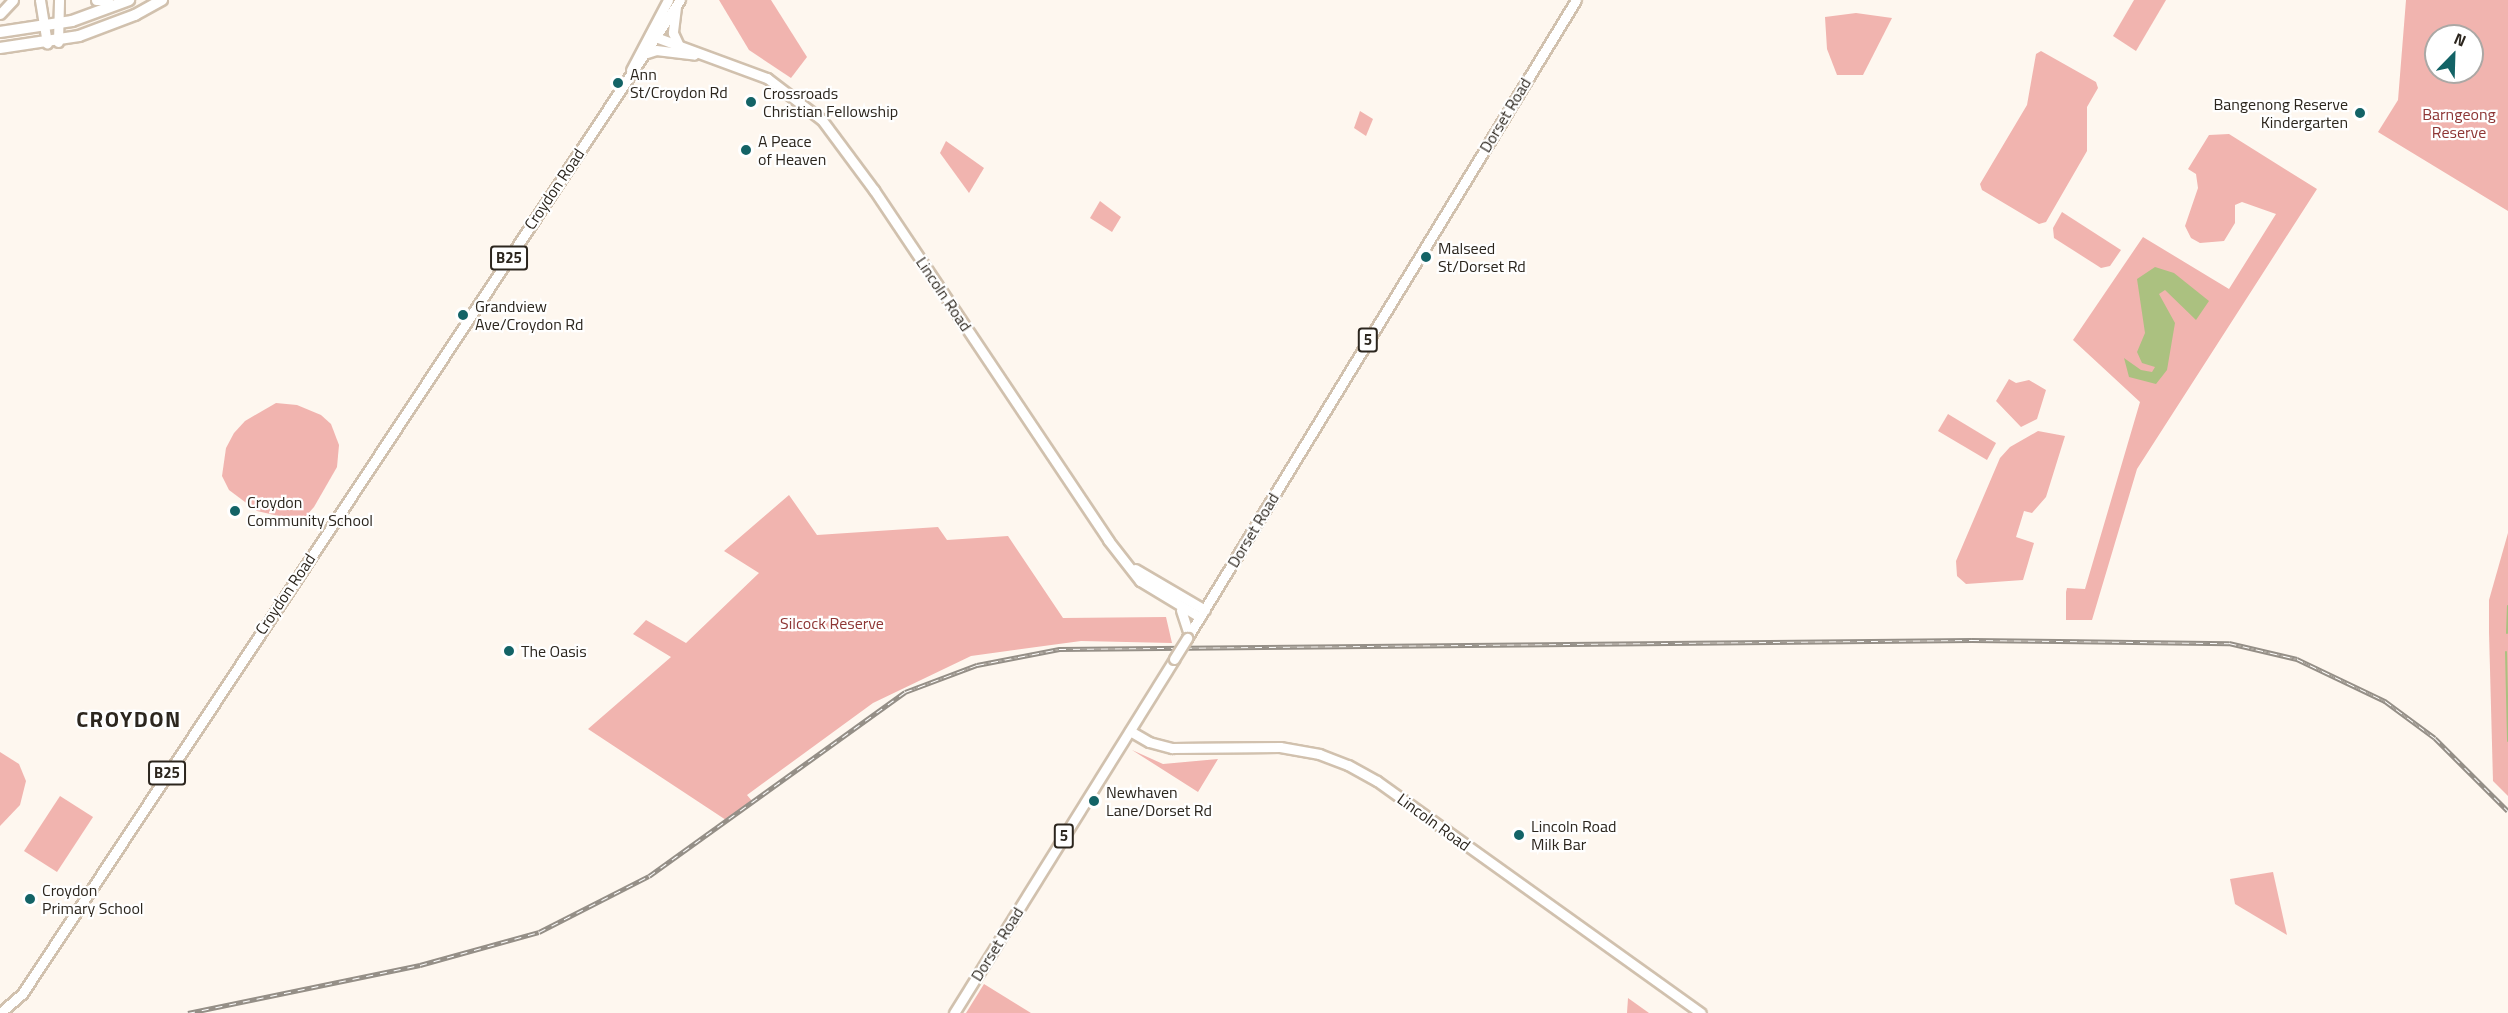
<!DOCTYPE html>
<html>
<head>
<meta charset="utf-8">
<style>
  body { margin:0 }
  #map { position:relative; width:2508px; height:1013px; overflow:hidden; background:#fef7ef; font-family:"Titillium Web",sans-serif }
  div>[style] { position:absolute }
  .green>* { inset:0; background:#f1b4af }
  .water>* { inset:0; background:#abc180 }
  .stream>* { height:2px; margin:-1px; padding:0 1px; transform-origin:1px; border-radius:1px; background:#abc180 }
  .roads { filter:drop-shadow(2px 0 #d1c1ae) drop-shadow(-2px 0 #d1c1ae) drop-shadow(0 2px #d1c1ae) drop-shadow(0 -2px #d1c1ae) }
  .secondary>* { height:9px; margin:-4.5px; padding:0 4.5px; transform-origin:4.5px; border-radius:4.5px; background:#fff }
  .primary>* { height:9px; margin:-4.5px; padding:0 4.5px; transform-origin:4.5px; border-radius:4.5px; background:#fff }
  .highway>* { height:10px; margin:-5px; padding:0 5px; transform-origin:5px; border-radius:5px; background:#fff }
  .rail>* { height:4.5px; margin-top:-2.25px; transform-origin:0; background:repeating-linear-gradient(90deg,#fff 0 7px,#958f87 0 14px); box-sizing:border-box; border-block:2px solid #958f87 }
  .bridges { filter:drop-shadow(2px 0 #d1c1ae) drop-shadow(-2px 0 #d1c1ae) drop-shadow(0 2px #d1c1ae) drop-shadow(0 -2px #d1c1ae) }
  .primary-bridge>* { height:9px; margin:-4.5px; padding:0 4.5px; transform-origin:4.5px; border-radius:4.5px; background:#fff }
  .dots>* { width:16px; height:16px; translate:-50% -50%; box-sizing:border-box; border:3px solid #fff; border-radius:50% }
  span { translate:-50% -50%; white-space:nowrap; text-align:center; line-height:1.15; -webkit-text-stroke:4.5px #fff; paint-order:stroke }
  .shield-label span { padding:2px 4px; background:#fff; border:2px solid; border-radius:4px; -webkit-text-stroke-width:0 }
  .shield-label { font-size:15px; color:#2c261e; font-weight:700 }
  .poi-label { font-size:16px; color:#2c261e }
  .left { translate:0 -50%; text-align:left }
  .right { translate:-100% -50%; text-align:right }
  .park-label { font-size:16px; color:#8e3635 }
  .street-label { font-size:16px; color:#2c261e }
  .district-label { font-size:22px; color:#2c261e; font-weight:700; letter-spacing:1.5px }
  .north { position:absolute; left:2424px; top:24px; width:60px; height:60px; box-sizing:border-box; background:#fff; border:2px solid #aba8a5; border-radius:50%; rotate:23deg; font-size:16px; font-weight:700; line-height:24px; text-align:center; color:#2c261e }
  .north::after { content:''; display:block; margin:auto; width:21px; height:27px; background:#136366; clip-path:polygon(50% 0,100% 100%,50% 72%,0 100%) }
</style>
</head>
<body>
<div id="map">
  <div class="green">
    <div style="clip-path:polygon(719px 0,771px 0,807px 57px,791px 78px,749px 50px)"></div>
    <div style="clip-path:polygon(2134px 0,2166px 0,2136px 51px,2113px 36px)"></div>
    <div style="clip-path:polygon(evenodd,2406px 0,2508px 0,2508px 211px,2378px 132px,2398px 100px,2406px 0,2436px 36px,2472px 36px,2472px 72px,2436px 72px,2436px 36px)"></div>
    <div style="clip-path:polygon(1856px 13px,1892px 18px,1863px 75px,1837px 75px,1827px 49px,1825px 17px)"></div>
    <div style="clip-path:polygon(2041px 51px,2096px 82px,2098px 88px,2087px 107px,2087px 151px,2046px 222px,2039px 224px,1982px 190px,1980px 184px,2027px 105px,2036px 54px)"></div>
    <div style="clip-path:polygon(1360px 111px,1373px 119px,1366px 136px,1354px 128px)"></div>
    <div style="clip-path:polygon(2229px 134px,2317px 189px,2137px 469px,2092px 620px,2066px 620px,2066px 592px,2067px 588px,2085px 589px,2140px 402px,2073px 340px,2143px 237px,2229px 289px,2276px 214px,2242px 202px,2235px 205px,2235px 223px,2224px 241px,2200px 243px,2191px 238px,2185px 226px,2198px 188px,2196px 174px,2188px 169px,2209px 135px)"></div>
    <div style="clip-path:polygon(946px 141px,984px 168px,969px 193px,940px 153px)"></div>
    <div style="clip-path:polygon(1100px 201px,1121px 217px,1112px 232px,1090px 218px)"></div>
    <div style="clip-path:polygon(2062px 212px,2121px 250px,2110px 266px,2101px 268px,2054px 238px,2053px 228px)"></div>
    <div style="clip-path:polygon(2009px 379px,2016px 383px,2029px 380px,2046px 390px,2037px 419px,2021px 427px,1996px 401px)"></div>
    <div style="clip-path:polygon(276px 403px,297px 405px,321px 415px,331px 424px,339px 445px,337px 467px,314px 507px,306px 516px,296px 520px,257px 511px,229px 490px,222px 476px,226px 448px,234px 433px,245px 421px)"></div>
    <div style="clip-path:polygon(1948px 414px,1996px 443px,1987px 460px,1938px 431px)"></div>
    <div style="clip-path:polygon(2038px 431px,2065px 436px,2046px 497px,2032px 513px,2024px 511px,2016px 537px,2034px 543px,2023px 580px,1966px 584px,1957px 576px,1956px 561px,2000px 458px,2010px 447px)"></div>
    <div style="clip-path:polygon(789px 495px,817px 535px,938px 527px,947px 540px,1008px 536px,1063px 618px,1166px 617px,1172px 643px,1081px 641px,971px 656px,873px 703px,747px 795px,752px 801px,726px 820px,588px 729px,671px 657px,633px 634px,646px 620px,686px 643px,759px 573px,724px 551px)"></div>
    <div style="clip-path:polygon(2508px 533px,2508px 796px,2493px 781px,2489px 632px,2489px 600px)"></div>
    <div style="clip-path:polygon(1132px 750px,1163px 764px,1218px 759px,1198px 792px)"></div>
    <div style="clip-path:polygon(0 752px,19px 764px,26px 781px,20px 805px,0 826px)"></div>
    <div style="clip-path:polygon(60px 796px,93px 817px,57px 872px,24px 851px)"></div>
    <div style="clip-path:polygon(2273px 872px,2287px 935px,2235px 904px,2230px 879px)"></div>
    <div style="clip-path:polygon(984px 984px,1031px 1013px,966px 1013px)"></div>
    <div style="clip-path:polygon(1628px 998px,1649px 1013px,1627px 1013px)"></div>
  </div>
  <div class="water">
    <div style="clip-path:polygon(2155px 267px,2174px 273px,2209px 301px,2196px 320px,2165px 290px,2159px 294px,2175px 323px,2167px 370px,2156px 384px,2129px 377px,2124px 358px,2141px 370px,2152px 372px,2155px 367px,2142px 363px,2137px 352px,2145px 333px,2137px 279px)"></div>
  </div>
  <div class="stream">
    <div style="left:2507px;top:633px;width:27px;rotate:-88deg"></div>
    <div style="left:2506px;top:652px;width:89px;rotate:88.7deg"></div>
  </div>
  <div class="roads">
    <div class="secondary">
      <div style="left:676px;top:7px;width:26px;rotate:97deg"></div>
      <div style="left:673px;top:33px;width:14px;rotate:65deg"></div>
      <div style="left:650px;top:35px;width:125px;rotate:20.2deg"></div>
      <div style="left:767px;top:78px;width:69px;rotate:37.4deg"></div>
      <div style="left:822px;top:120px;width:87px;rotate:53.4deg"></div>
      <div style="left:874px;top:190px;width:421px;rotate:56.2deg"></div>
      <div style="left:1108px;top:540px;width:52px;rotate:52deg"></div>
      <div style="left:1140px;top:581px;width:70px;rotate:31deg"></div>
      <div style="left:647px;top:53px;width:9px;rotate:-18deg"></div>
      <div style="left:656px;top:50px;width:38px;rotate:7deg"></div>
      <div style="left:1135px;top:569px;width:81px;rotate:30.4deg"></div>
      <div style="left:1181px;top:610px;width:26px;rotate:72deg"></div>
      <div style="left:1130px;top:731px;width:22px;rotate:30deg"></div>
      <div style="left:1149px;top:742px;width:24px;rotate:15deg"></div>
      <div style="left:1172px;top:748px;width:108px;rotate:-0.5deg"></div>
      <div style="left:1280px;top:747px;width:40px;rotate:10deg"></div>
      <div style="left:1319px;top:754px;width:31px;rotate:21deg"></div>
      <div style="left:1348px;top:765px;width:33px;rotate:29deg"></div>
      <div style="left:1377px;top:781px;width:398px;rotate:35.6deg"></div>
    </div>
    <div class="primary">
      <div style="left:40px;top:0;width:44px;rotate:80.8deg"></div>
      <div style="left:96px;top:0;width:12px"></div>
      <div style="left:0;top:14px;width:19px;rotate:-47deg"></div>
      <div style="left:58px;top:42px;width:42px;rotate:-88.6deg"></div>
      <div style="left:631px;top:70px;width:79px;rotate:-62.1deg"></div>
      <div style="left:1187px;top:638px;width:747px;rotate:-58.63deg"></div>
      <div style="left:0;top:1013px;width:29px;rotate:-41deg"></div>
      <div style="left:22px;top:994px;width:1192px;rotate:-56.5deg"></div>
      <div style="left:954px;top:1013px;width:417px;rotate:-58.1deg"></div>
    </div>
    <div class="highway">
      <div style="left:0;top:32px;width:73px;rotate:-8.7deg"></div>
      <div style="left:72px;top:21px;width:61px;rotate:-20.2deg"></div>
      <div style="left:0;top:48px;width:80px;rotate:-8.6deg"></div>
      <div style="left:79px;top:36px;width:60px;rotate:-20.6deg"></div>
      <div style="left:135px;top:15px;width:31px;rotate:-29deg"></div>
    </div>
  </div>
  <div class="rail">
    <div style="left:188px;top:1013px;width:237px;rotate:-11.7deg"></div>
    <div style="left:420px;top:965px;width:123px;rotate:-15.5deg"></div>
    <div style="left:539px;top:932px;width:123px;rotate:-27deg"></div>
    <div style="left:649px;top:876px;width:315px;rotate:-35.7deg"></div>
    <div style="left:905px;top:692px;width:77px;rotate:-20.6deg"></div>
    <div style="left:977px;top:665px;width:84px;rotate:-11deg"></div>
    <div style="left:1059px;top:649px;width:913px;rotate:-0.56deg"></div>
    <div style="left:1972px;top:640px;width:257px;rotate:0.7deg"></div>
    <div style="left:2229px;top:643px;width:70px;rotate:13.2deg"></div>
    <div style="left:2297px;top:659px;width:98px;rotate:25.5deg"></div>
    <div style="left:2385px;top:701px;width:62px;rotate:36.5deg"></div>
    <div style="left:2435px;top:738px;width:103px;rotate:45deg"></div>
  </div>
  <div class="bridges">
    <div class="primary-bridge">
      <div style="left:1174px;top:659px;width:25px;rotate:-58deg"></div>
    </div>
  </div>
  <div class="dots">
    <div style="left:618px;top:83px;background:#136366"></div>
    <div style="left:751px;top:102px;background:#136366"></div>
    <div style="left:2360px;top:113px;background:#136366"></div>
    <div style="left:746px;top:150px;background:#136366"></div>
    <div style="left:1426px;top:257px;background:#136366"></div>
    <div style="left:463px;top:315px;background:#136366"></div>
    <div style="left:235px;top:511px;background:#136366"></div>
    <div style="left:509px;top:651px;background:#136366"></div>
    <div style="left:1094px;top:801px;background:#136366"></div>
    <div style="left:1519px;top:835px;background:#136366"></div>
    <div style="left:30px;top:899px;background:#136366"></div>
  </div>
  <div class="shield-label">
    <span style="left:509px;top:258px">B25</span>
    <span style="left:1368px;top:340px">5</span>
    <span style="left:167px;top:773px">B25</span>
    <span style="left:1064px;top:836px">5</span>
  </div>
  <div class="poi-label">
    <span class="left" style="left:630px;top:83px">Ann<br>St/Croydon Rd</span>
    <span class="left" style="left:763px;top:102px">Crossroads<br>Christian Fellowship</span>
    <span class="right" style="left:2348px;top:113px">Bangenong Reserve<br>Kindergarten</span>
    <span class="left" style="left:758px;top:150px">A Peace<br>of Heaven</span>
    <span class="left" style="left:1438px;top:257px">Malseed<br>St/Dorset Rd</span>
    <span class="left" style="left:475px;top:315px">Grandview<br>Ave/Croydon Rd</span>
    <span class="left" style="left:247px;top:511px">Croydon<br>Community School</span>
    <span class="left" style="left:521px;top:651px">The Oasis</span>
    <span class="left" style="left:1106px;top:801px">Newhaven<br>Lane/Dorset Rd</span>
    <span class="left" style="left:1531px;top:835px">Lincoln Road<br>Milk Bar</span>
    <span class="left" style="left:42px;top:899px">Croydon<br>Primary School</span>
  </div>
  <div class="park-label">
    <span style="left:2459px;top:123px">Barngeong<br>Reserve</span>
    <span style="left:832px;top:623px">Silcock Reserve</span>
  </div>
  <div class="street-label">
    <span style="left:1505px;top:115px;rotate:-59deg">Dorset Road</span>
    <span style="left:554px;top:189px;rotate:-56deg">Croydon Road</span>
    <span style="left:944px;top:294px;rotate:56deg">Lincoln Road</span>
    <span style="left:1253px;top:530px;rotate:-59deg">Dorset Road</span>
    <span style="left:285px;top:594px;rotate:-56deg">Croydon Road</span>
    <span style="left:1434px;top:822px;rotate:36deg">Lincoln Road</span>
    <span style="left:997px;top:944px;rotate:-58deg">Dorset Road</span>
  </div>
  <div class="district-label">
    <span style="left:129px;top:720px">CROYDON</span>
  </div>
  <div class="north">N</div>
</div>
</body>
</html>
